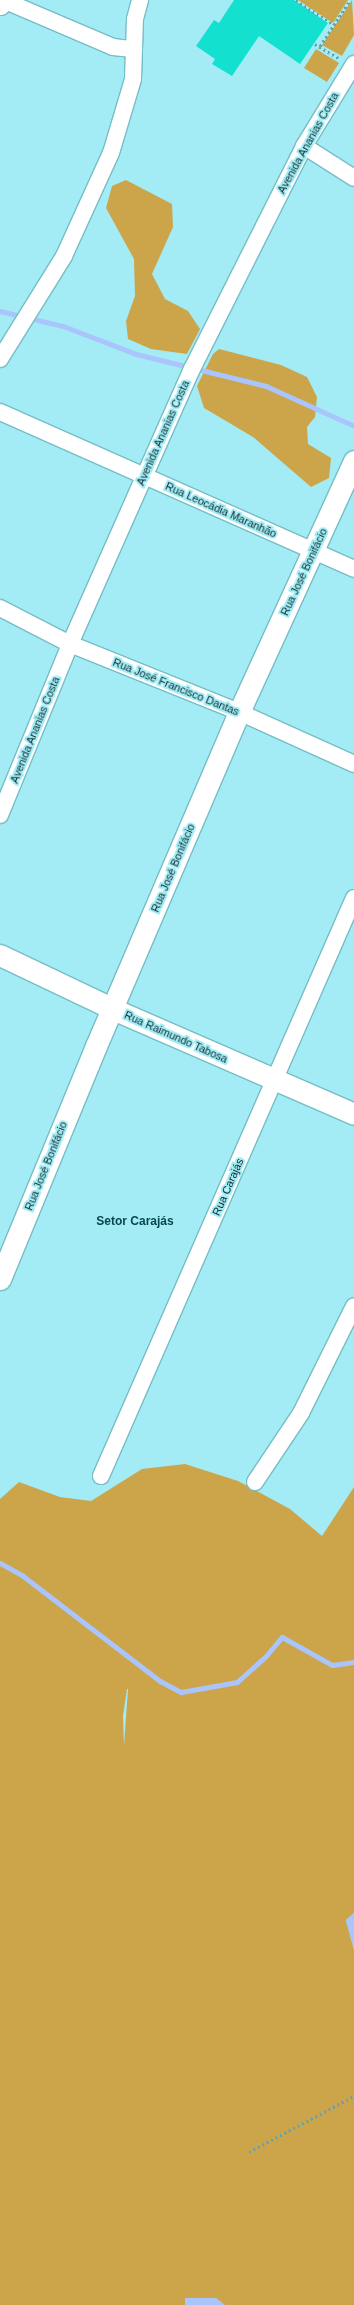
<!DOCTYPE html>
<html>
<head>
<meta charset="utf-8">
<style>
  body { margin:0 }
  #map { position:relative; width:354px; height:2305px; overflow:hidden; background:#a3ecf5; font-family:Helvetica,sans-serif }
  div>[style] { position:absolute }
  .green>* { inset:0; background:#cca54a }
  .water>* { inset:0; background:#aac4fc }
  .stream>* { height:5px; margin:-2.5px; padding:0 2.5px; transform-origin:2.5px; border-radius:2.5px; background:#aac4fc }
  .building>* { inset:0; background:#14e0d0 }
  .path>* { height:2.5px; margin-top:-1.25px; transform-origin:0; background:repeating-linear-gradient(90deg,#69a1a8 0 2px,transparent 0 5px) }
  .roads { filter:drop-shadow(1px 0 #76bdc6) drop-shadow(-1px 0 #76bdc6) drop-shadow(0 1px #76bdc6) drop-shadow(0 -1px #76bdc6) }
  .minor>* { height:16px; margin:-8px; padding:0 8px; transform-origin:8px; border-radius:8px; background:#fff }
  .tertiary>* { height:21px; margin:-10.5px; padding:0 10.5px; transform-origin:10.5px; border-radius:10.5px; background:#fff }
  span { translate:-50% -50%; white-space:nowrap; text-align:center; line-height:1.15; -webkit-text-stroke:4px #a3ecf5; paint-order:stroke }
  .street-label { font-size:11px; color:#0e2c30 }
  .neighbourhood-label { font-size:12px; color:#0a474d; font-weight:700 }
</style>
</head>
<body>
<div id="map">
  <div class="green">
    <div style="clip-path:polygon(298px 0,348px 0,333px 23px)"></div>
    <div style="clip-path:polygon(352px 0,354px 35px,342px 56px,322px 45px)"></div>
    <div style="clip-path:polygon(316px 49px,339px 63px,327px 82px,304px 68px)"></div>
    <div style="clip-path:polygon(126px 180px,172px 204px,173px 227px,152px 274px,165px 299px,188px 311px,200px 329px,187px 354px,151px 349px,128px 339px,126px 321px,135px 296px,134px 259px,106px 208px,112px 186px)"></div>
    <div style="clip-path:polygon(219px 349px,281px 365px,307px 377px,317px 397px,315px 417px,307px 427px,308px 444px,331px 458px,329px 478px,311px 487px,253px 437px,204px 408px,197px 386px,213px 354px)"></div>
    <div style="clip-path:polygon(evenodd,185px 1464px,238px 1481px,290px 1509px,322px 1536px,354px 1487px,354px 1913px,346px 1920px,354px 1950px,354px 2305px,0 2305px,0 1499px,19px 1482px,60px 1497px,91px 1501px,142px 1469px,185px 1464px,127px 1689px,128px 1689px,124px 1746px,123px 1716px,127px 1689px)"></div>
  </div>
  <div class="water">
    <div style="clip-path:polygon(354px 1913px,354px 1950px,346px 1920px)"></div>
    <div style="clip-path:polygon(185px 2298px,216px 2298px,225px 2305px,185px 2305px)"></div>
  </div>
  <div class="stream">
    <div style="left:0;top:311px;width:65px;rotate:13.4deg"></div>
    <div style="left:63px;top:326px;width:78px;rotate:21deg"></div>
    <div style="left:136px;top:354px;width:134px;rotate:13.8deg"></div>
    <div style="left:266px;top:386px;width:97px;rotate:24.4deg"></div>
    <div style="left:0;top:1563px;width:26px;rotate:29deg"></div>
    <div style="left:23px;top:1576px;width:173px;rotate:37.5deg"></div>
    <div style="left:160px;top:1681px;width:24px;rotate:28deg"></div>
    <div style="left:181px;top:1692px;width:57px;rotate:-10.1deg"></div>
    <div style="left:237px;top:1682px;width:38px;rotate:-42deg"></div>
    <div style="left:265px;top:1657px;width:26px;rotate:-50deg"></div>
    <div style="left:282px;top:1637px;width:57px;rotate:29.2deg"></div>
    <div style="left:332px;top:1665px;width:22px;rotate:-8deg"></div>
  </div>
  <div class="building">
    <div style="clip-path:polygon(234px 0,294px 0,328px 23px,300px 64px,259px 36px,232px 76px,212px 64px,215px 59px,196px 46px,214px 20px,219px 23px)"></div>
  </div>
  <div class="path">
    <div style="left:296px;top:0;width:45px;rotate:33.3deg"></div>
    <div style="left:315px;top:44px;width:29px;rotate:31deg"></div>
    <div style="left:320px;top:46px;width:55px;rotate:-56.9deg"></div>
    <div style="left:249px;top:2152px;width:119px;rotate:-28.1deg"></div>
  </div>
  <div class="roads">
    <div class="minor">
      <div style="left:3px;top:0;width:120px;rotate:23.1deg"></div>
      <div style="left:113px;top:47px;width:20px;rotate:6deg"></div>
      <div style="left:304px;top:146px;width:59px;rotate:32.6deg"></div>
      <div style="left:0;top:359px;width:121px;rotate:-58.1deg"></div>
      <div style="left:64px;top:256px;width:113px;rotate:-65.5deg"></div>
      <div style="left:111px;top:153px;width:77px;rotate:-73.4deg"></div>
      <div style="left:133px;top:79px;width:60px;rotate:-88.1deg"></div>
      <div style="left:135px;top:19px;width:20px;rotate:-75deg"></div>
      <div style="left:0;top:412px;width:387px;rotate:23.9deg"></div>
      <div style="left:0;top:608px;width:79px;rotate:27.2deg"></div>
      <div style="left:70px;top:644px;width:182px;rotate:21.9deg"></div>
      <div style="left:239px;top:712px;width:126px;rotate:24.3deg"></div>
      <div style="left:0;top:815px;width:185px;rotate:-67.7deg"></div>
      <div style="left:70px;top:644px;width:301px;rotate:-66.1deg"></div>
      <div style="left:192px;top:369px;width:250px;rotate:-63.3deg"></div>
      <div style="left:304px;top:146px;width:96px;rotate:-58.6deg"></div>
      <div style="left:101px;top:1476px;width:631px;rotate:-66.36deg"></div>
      <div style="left:255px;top:1482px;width:83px;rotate:-56.3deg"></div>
      <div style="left:301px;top:1413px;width:119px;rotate:-63.6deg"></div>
    </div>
    <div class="tertiary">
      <div style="left:0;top:4px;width:5px;rotate:-53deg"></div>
      <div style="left:0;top:955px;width:125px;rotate:25.5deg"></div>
      <div style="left:113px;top:1009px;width:263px;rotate:23.5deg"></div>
      <div style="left:0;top:1279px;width:252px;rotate:-67.6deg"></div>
      <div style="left:96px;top:1046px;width:363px;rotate:-66.8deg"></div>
      <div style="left:239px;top:712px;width:276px;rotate:-65.4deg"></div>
    </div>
  </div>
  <div class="street-label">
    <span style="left:308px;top:143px;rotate:-61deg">Avenida Ananias Costa</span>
    <span style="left:163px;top:433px;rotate:-66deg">Avenida Ananias Costa</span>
    <span style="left:221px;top:510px;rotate:24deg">Rua Leocádia Maranhão</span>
    <span style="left:304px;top:572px;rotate:-65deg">Rua José Bonifácio</span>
    <span style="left:176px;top:687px;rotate:22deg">Rua José Francisco Dantas</span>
    <span style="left:35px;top:730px;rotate:-68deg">Avenida Ananias Costa</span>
    <span style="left:173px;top:868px;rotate:-67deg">Rua José Bonifácio</span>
    <span style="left:176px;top:1037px;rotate:24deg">Rua Raimundo Tabosa</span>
    <span style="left:46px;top:1166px;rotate:-68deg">Rua José Bonifácio</span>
    <span style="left:228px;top:1187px;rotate:-66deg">Rua Carajás</span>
  </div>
  <div class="neighbourhood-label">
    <span style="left:135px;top:1222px">Setor Carajás</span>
  </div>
</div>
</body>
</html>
